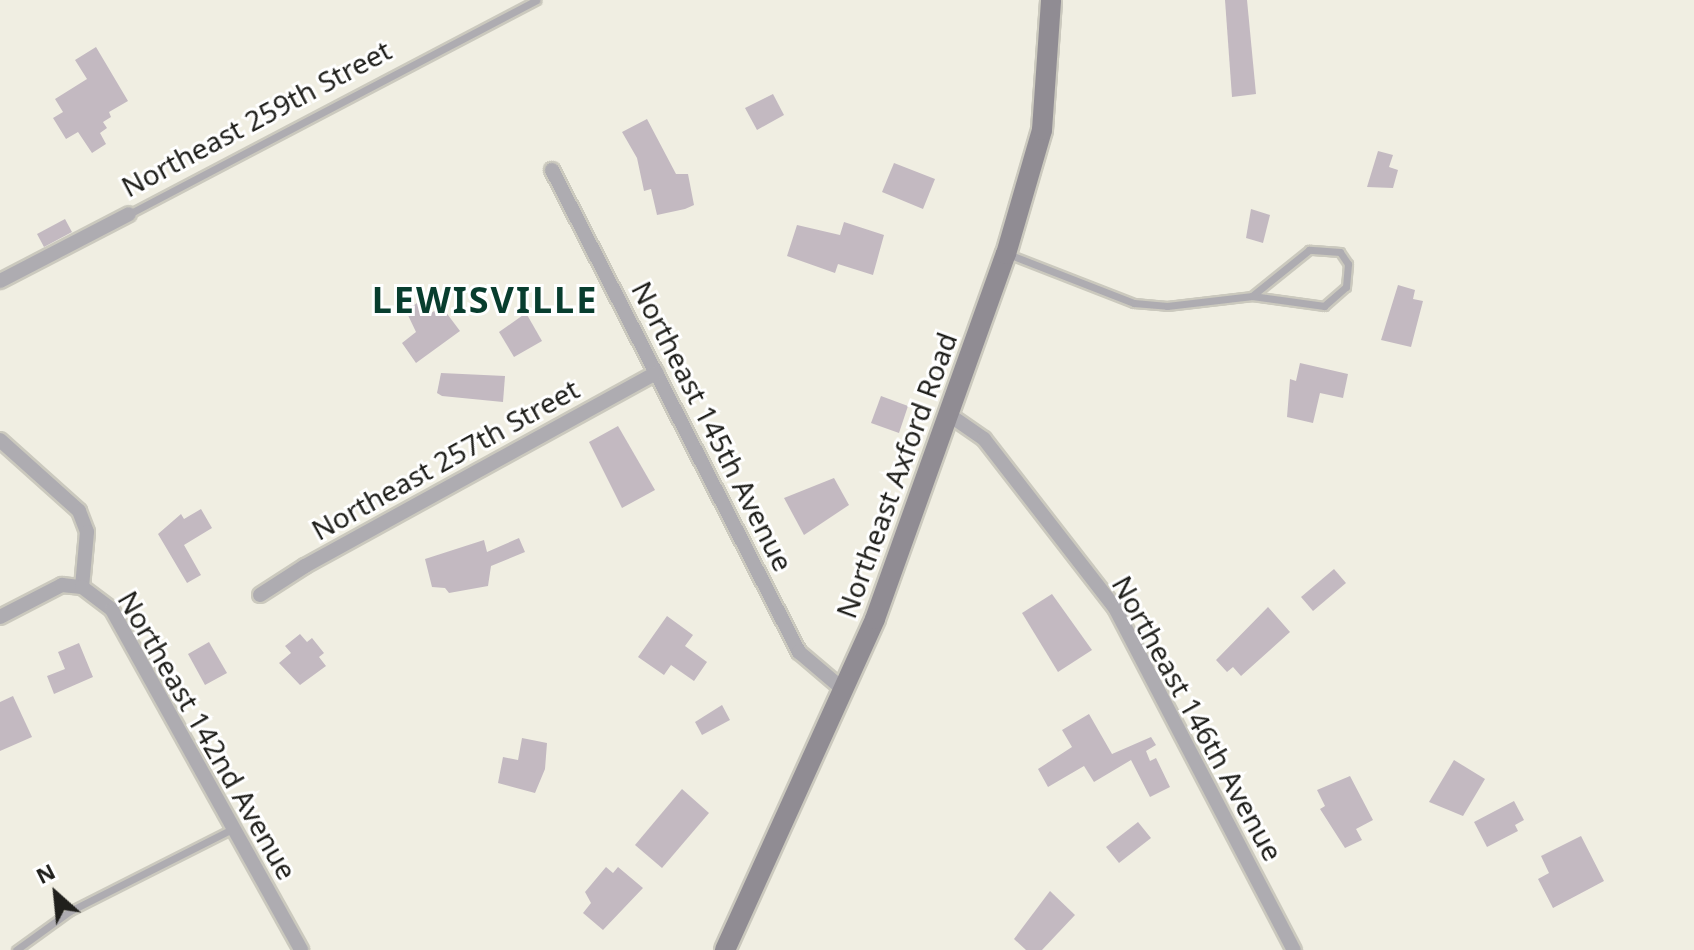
<!DOCTYPE html>
<html>
<head>
<meta charset="utf-8">
<style>
  body { margin:0 }
  #map { position:relative; width:1694px; height:950px; overflow:hidden; background:#f0eee2; font-family:"Noto Sans",sans-serif }
  div>[style] { position:absolute }
  .building>* { inset:0; background:#c3b9c1 }
  .roads { filter:drop-shadow(2px 0 #cbc9be) drop-shadow(-2px 0 #cbc9be) drop-shadow(0 2px #cbc9be) drop-shadow(0 -2px #cbc9be) }
  .service>* { height:7px; margin:-3.5px; padding:0 3.5px; transform-origin:3.5px; border-radius:3.5px; background:#aeacb1 }
  .minor>* { height:14px; margin:-7px; padding:0 7px; transform-origin:7px; border-radius:7px; background:#aeacb1 }
  .secondary>* { height:20px; margin:-10px; padding:0 10px; transform-origin:10px; border-radius:10px; background:#908c93 }
  span { translate:-50% -50%; white-space:nowrap; text-align:center; line-height:1.15; -webkit-text-stroke:6px #fff; paint-order:stroke }
  .street-label { font-size:28px; color:#20201c }
  .district-label { font-size:36px; color:#083d2e; font-weight:700; letter-spacing:2px }
  .north { position:absolute; left:16px; top:854px; width:80px; height:80px; -webkit-text-stroke:6px #fff; paint-order:stroke; rotate:333deg; font-size:22px; font-weight:700; line-height:32px; text-align:center; color:#20201c }
  .north::after { content:''; display:block; margin:auto; width:28px; height:36px; background:#20201c; clip-path:polygon(50% 0,100% 100%,50% 72%,0 100%) }
</style>
</head>
<body>
<div id="map">
  <div class="building">
    <div style="clip-path:polygon(1225px 0,1247px 0,1256px 94px,1232px 97px)"></div>
    <div style="clip-path:polygon(96px 47px,128px 101px,109px 112px,111px 117px,103px 122px,107px 128px,100px 133px,106px 144px,92px 153px,78px 132px,66px 139px,53px 118px,63px 112px,55px 99px,87px 79px,75px 60px)"></div>
    <div style="clip-path:polygon(773px 94px,784px 115px,757px 130px,745px 108px)"></div>
    <div style="clip-path:polygon(647px 119px,676px 174px,688px 174px,694px 205px,685px 209px,657px 215px,651px 189px,644px 191px,637px 158px,622px 132px)"></div>
    <div style="clip-path:polygon(1378px 151px,1393px 155px,1389px 167px,1398px 170px,1393px 188px,1367px 187px)"></div>
    <div style="clip-path:polygon(894px 163px,935px 179px,923px 209px,882px 192px)"></div>
    <div style="clip-path:polygon(1251px 209px,1270px 215px,1263px 243px,1246px 238px)"></div>
    <div style="clip-path:polygon(65px 219px,72px 232px,44px 247px,37px 234px)"></div>
    <div style="clip-path:polygon(844px 222px,884px 235px,873px 275px,838px 264px,835px 273px,787px 256px,797px 225px,840px 235px)"></div>
    <div style="clip-path:polygon(1398px 285px,1415px 290px,1413px 299px,1423px 301px,1411px 347px,1381px 340px)"></div>
    <div style="clip-path:polygon(417px 303px,427px 316px,437px 309px,441px 315px,445px 311px,460px 331px,416px 363px,402px 343px,416px 332px,406px 311px)"></div>
    <div style="clip-path:polygon(526px 313px,542px 341px,514px 357px,499px 332px)"></div>
    <div style="clip-path:polygon(1300px 363px,1348px 374px,1343px 398px,1320px 393px,1313px 423px,1287px 417px,1290px 379px,1296px 381px)"></div>
    <div style="clip-path:polygon(441px 373px,505px 376px,503px 402px,442px 396px,437px 393px)"></div>
    <div style="clip-path:polygon(881px 396px,908px 406px,899px 433px,871px 423px)"></div>
    <div style="clip-path:polygon(618px 426px,655px 490px,622px 508px,589px 442px)"></div>
    <div style="clip-path:polygon(834px 478px,849px 505px,804px 535px,784px 498px)"></div>
    <div style="clip-path:polygon(201px 509px,212px 528px,184px 545px,201px 575px,187px 583px,158px 534px,181px 514px,184px 519px)"></div>
    <div style="clip-path:polygon(519px 538px,525px 552px,491px 566px,488px 586px,449px 593px,445px 588px,432px 587px,425px 559px,484px 540px,487px 552px)"></div>
    <div style="clip-path:polygon(1334px 569px,1346px 583px,1313px 611px,1301px 597px)"></div>
    <div style="clip-path:polygon(1052px 594px,1092px 650px,1058px 672px,1022px 613px)"></div>
    <div style="clip-path:polygon(1268px 607px,1290px 632px,1241px 676px,1233px 667px,1227px 672px,1216px 660px)"></div>
    <div style="clip-path:polygon(667px 616px,693px 635px,685px 646px,707px 662px,694px 681px,671px 665px,664px 675px,638px 657px)"></div>
    <div style="clip-path:polygon(300px 634px,307px 642px,312px 638px,324px 653px,319px 657px,326px 666px,300px 685px,279px 663px,291px 653px,285px 646px)"></div>
    <div style="clip-path:polygon(209px 642px,227px 673px,205px 685px,188px 654px)"></div>
    <div style="clip-path:polygon(79px 643px,93px 677px,54px 694px,47px 676px,65px 669px,58px 652px)"></div>
    <div style="clip-path:polygon(13px 696px,32px 737px,0 751px,0 702px)"></div>
    <div style="clip-path:polygon(722px 705px,730px 720px,702px 735px,695px 722px)"></div>
    <div style="clip-path:polygon(1089px 714px,1112px 754px,1151px 737px,1156px 745px,1146px 751px,1150px 761px,1156px 758px,1170px 787px,1150px 797px,1131px 760px,1094px 782px,1084px 766px,1048px 787px,1038px 769px,1072px 747px,1062px 730px)"></div>
    <div style="clip-path:polygon(522px 738px,547px 743px,545px 769px,535px 793px,498px 783px,503px 757px,518px 760px)"></div>
    <div style="clip-path:polygon(1454px 760px,1485px 779px,1463px 816px,1429px 802px)"></div>
    <div style="clip-path:polygon(1350px 776px,1373px 820px,1356px 829px,1362px 840px,1345px 848px,1320px 809px,1325px 806px,1317px 790px)"></div>
    <div style="clip-path:polygon(682px 789px,709px 813px,662px 868px,635px 845px)"></div>
    <div style="clip-path:polygon(1514px 801px,1524px 820px,1515px 825px,1518px 831px,1487px 847px,1474px 822px)"></div>
    <div style="clip-path:polygon(1138px 822px,1151px 838px,1119px 863px,1106px 847px)"></div>
    <div style="clip-path:polygon(1581px 836px,1604px 881px,1553px 908px,1538px 879px,1549px 873px,1541px 856px)"></div>
    <div style="clip-path:polygon(606px 867px,613px 873px,618px 867px,643px 888px,603px 930px,583px 913px,591px 903px,585px 892px)"></div>
    <div style="clip-path:polygon(1050px 891px,1075px 915px,1042px 950px,1026px 950px,1014px 939px)"></div>
  </div>
  <div class="roads">
    <div class="service">
      <div style="left:129px;top:214px;width:460px;rotate:-27.7deg"></div>
      <div style="left:1008px;top:254px;width:135px;rotate:21.3deg"></div>
      <div style="left:1134px;top:303px;width:33px;rotate:5deg"></div>
      <div style="left:1167px;top:306px;width:86px;rotate:-6.7deg"></div>
      <div style="left:1252px;top:296px;width:73px;rotate:7.9deg"></div>
      <div style="left:1324px;top:306px;width:29px;rotate:-41deg"></div>
      <div style="left:1346px;top:287px;width:23px;rotate:-85deg"></div>
      <div style="left:1348px;top:264px;width:14px;rotate:-124deg"></div>
      <div style="left:1340px;top:252px;width:31px;rotate:-176deg"></div>
      <div style="left:1309px;top:250px;width:73px;rotate:141.1deg"></div>
      <div style="left:16px;top:950px;width:67px;rotate:-35.8deg"></div>
      <div style="left:70px;top:911px;width:184px;rotate:-26.8deg"></div>
    </div>
    <div class="minor">
      <div style="left:552px;top:170px;width:542px;rotate:62.87deg"></div>
      <div style="left:799px;top:652px;width:60px;rotate:40.3deg"></div>
      <div style="left:0;top:281px;width:145px;rotate:-27.4deg"></div>
      <div style="left:948px;top:414px;width:44px;rotate:34.8deg"></div>
      <div style="left:984px;top:439px;width:214px;rotate:52.2deg"></div>
      <div style="left:1115px;top:608px;width:386px;rotate:62.4deg"></div>
      <div style="left:0;top:440px;width:106px;rotate:41.9deg"></div>
      <div style="left:79px;top:511px;width:22px;rotate:69deg"></div>
      <div style="left:87px;top:532px;width:55px;rotate:95.2deg"></div>
      <div style="left:260px;top:595px;width:54px;rotate:-32.8deg"></div>
      <div style="left:305px;top:566px;width:401px;rotate:-28.8deg"></div>
      <div style="left:0;top:617px;width:70px;rotate:-27.3deg"></div>
      <div style="left:62px;top:585px;width:20px;rotate:6deg"></div>
      <div style="left:82px;top:587px;width:38px;rotate:37deg"></div>
      <div style="left:112px;top:610px;width:389px;rotate:60.9deg"></div>
    </div>
    <div class="secondary">
      <div style="left:725px;top:950px;width:363px;rotate:-65.6deg"></div>
      <div style="left:875px;top:619px;width:388px;rotate:-70.3deg"></div>
      <div style="left:1006px;top:254px;width:129px;rotate:-73.8deg"></div>
      <div style="left:1042px;top:130px;width:130px;rotate:-86deg"></div>
    </div>
  </div>
  <div class="street-label">
    <span style="left:256px;top:118px;rotate:-28deg">Northeast 259th Street</span>
    <span style="left:713px;top:426px;rotate:63deg">Northeast 145th Avenue</span>
    <span style="left:445px;top:459px;rotate:-29deg">Northeast 257th Street</span>
    <span style="left:896px;top:475px;rotate:-70deg">Northeast Axford Road</span>
    <span style="left:1198px;top:718px;rotate:61deg">Northeast 146th Avenue</span>
    <span style="left:208px;top:735px;rotate:60deg">Northeast 142nd Avenue</span>
  </div>
  <div class="district-label">
    <span style="left:485px;top:300px">LEWISVILLE</span>
  </div>
  <div class="north">N</div>
</div>
</body>
</html>
